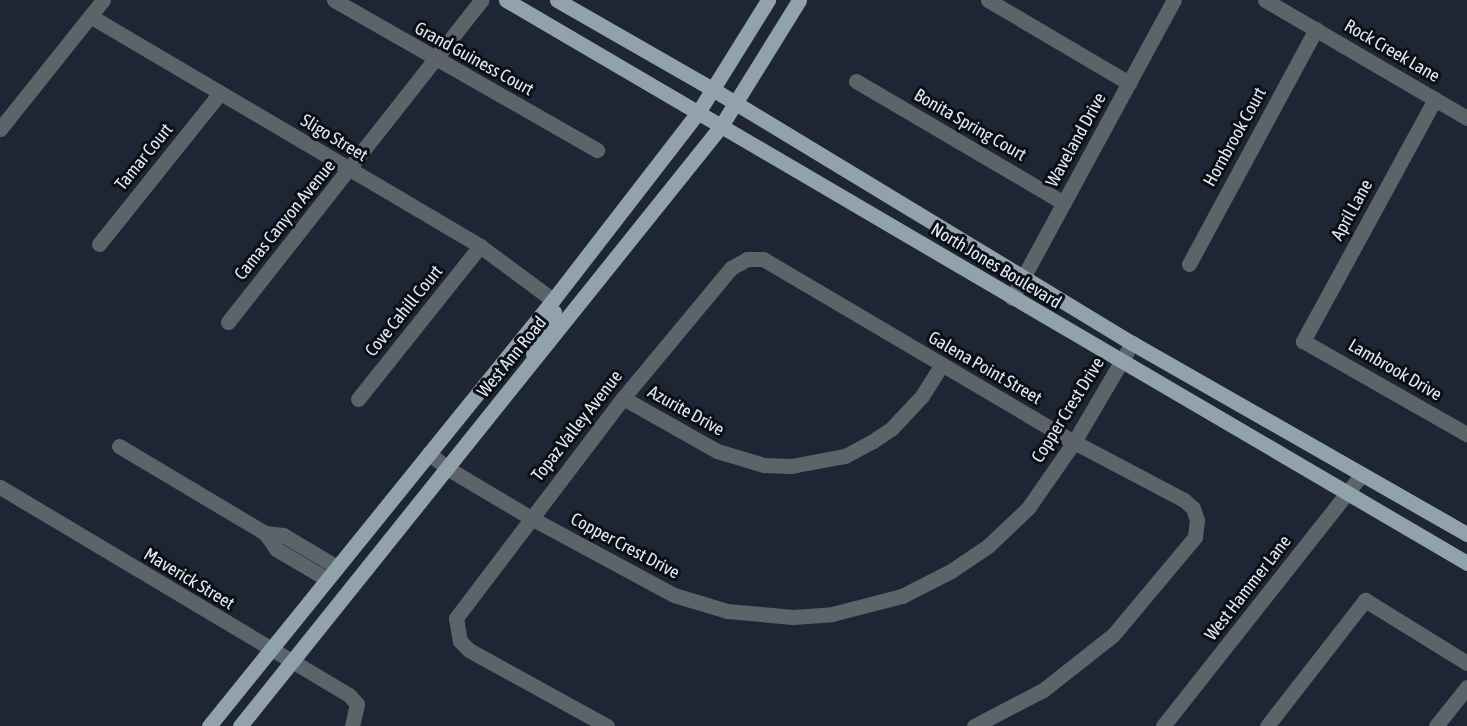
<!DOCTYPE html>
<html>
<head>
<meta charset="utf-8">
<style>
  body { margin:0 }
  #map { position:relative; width:1467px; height:726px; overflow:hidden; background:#1e2635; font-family:"Asap Condensed",sans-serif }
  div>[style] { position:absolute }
  .minor>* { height:15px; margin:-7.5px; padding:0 7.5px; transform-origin:7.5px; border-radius:7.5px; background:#5c6469 }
  .major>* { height:15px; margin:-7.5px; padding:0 7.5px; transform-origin:7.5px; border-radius:7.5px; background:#91a2ad }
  span { translate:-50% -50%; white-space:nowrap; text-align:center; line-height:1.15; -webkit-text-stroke:6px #0b0f16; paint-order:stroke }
  .street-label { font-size:18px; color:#e3e9f3 }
</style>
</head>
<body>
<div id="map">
  <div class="minor">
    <div style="left:334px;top:0;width:303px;rotate:29.7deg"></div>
    <div style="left:988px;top:0;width:164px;rotate:30.5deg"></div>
    <div style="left:1265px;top:0;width:234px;rotate:30.3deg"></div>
    <div style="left:90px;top:16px;width:453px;rotate:30.5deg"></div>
    <div style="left:480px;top:246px;width:91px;rotate:36.5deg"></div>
    <div style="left:856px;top:81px;width:241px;rotate:30.4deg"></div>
    <div style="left:1435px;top:99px;width:276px;rotate:118.6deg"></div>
    <div style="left:1303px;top:341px;width:189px;rotate:29.6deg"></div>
    <div style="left:0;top:129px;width:165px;rotate:-51.4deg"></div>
    <div style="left:99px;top:244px;width:193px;rotate:-51.3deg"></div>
    <div style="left:1189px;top:264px;width:267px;rotate:-61.6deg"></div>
    <div style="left:1012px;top:298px;width:339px;rotate:-61.5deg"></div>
    <div style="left:228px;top:322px;width:410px;rotate:-51.8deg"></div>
    <div style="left:623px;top:398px;width:108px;rotate:29.4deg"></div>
    <div style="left:717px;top:451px;width:49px;rotate:16.6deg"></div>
    <div style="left:764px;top:465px;width:27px;rotate:2deg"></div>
    <div style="left:791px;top:466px;width:55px;rotate:-10.5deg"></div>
    <div style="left:845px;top:456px;width:32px;rotate:-28deg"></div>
    <div style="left:873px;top:441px;width:23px;rotate:-34deg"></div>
    <div style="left:892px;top:428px;width:44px;rotate:-46.8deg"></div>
    <div style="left:922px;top:396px;width:36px;rotate:-58deg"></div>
    <div style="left:358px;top:399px;width:196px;rotate:-51.4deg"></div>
    <div style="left:119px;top:446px;width:170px;rotate:30.8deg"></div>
    <div style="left:265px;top:533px;width:19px;rotate:55deg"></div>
    <div style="left:276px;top:549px;width:59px;rotate:30.5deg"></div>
    <div style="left:429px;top:453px;width:23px;rotate:40deg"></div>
    <div style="left:447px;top:468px;width:98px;rotate:30.8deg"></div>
    <div style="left:531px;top:518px;width:162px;rotate:28.3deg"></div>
    <div style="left:674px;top:595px;width:55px;rotate:16.8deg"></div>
    <div style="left:727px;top:611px;width:66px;rotate:5.2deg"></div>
    <div style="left:793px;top:617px;width:39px;rotate:-4deg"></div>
    <div style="left:832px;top:614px;width:72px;rotate:-14.4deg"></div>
    <div style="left:902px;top:596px;width:55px;rotate:-27deg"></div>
    <div style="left:951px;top:571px;width:45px;rotate:-34deg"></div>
    <div style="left:988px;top:546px;width:55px;rotate:-43.5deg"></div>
    <div style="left:1028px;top:508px;width:80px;rotate:-55.1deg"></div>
    <div style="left:1074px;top:442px;width:115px;rotate:-59.6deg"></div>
    <div style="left:0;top:487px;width:406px;rotate:30.8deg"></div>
    <div style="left:349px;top:695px;width:12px;rotate:48deg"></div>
    <div style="left:357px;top:704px;width:23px;rotate:103deg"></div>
    <div style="left:265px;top:533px;width:18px;rotate:6deg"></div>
    <div style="left:283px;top:535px;width:63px;rotate:30.7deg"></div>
    <div style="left:607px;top:726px;width:158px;rotate:-151.2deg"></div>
    <div style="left:469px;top:650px;width:13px;rotate:-135deg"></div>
    <div style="left:460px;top:641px;width:23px;rotate:-100deg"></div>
    <div style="left:456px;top:618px;width:276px;rotate:-52.8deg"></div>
    <div style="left:623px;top:398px;width:169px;rotate:-50.3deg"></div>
    <div style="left:731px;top:268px;width:18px;rotate:-29deg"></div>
    <div style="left:747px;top:259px;width:16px"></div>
    <div style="left:763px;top:259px;width:361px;rotate:30.5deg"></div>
    <div style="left:1074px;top:442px;width:124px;rotate:27.8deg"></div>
    <div style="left:1184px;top:500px;width:12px;rotate:42deg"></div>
    <div style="left:1193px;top:508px;width:13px;rotate:72deg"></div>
    <div style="left:1197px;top:520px;width:17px;rotate:97deg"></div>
    <div style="left:1195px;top:537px;width:128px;rotate:129.9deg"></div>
    <div style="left:1113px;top:635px;width:89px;rotate:141.8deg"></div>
    <div style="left:1043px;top:690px;width:78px;rotate:152.4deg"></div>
    <div style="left:1163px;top:726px;width:321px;rotate:-51.7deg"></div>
    <div style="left:1267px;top:726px;width:160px;rotate:-52.1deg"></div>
    <div style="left:1365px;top:600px;width:120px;rotate:31.7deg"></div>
    <div style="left:1436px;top:726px;width:50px;rotate:-51.5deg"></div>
  </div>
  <div class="major">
    <div style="left:506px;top:0;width:1114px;rotate:30.36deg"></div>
    <div style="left:557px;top:0;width:181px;rotate:29.8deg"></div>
    <div style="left:714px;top:90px;width:489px;rotate:31.2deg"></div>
    <div style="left:1132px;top:343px;width:386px;rotate:29.7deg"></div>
    <div style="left:533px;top:354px;width:47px;rotate:-63.4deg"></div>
    <div style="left:209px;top:726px;width:548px;rotate:-51.08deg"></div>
    <div style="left:553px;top:300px;width:239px;rotate:-52.3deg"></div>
    <div style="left:699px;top:111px;width:131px;rotate:-58.1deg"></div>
    <div style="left:240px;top:726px;width:769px;rotate:-51.28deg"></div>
    <div style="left:721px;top:126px;width:148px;rotate:-58.2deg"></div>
  </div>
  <div class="street-label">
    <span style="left:1392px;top:51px;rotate:30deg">Rock Creek Lane</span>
    <span style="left:474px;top:59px;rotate:29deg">Grand Guiness Court</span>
    <span style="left:970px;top:125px;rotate:30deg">Bonita Spring Court</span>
    <span style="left:1235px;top:137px;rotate:-61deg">Hornbrook Court</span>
    <span style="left:334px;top:138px;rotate:31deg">Sligo Street</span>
    <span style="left:1076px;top:140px;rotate:-61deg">Waveland Drive</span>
    <span style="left:144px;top:157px;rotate:-51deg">Tamar Court</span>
    <span style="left:1352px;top:210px;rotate:-61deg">April Lane</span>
    <span style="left:285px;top:220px;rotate:-51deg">Camas Canyon Avenue</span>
    <span style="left:996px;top:266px;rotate:31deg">North Jones Boulevard</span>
    <span style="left:404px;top:311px;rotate:-51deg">Cove Cahill Court</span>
    <span style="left:512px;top:357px;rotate:-51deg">West Ann Road</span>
    <span style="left:985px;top:368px;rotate:30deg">Galena Point Street</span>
    <span style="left:1395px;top:370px;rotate:30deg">Lambrook Drive</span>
    <span style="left:1068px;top:410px;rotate:-58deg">Copper Crest Drive</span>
    <span style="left:686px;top:411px;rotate:29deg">Azurite Drive</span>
    <span style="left:577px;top:426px;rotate:-52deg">Topaz Valley Avenue</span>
    <span style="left:625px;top:546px;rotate:28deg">Copper Crest Drive</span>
    <span style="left:189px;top:579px;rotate:31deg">Maverick Street</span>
    <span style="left:1248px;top:588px;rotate:-52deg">West Hammer Lane</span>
  </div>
</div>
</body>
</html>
